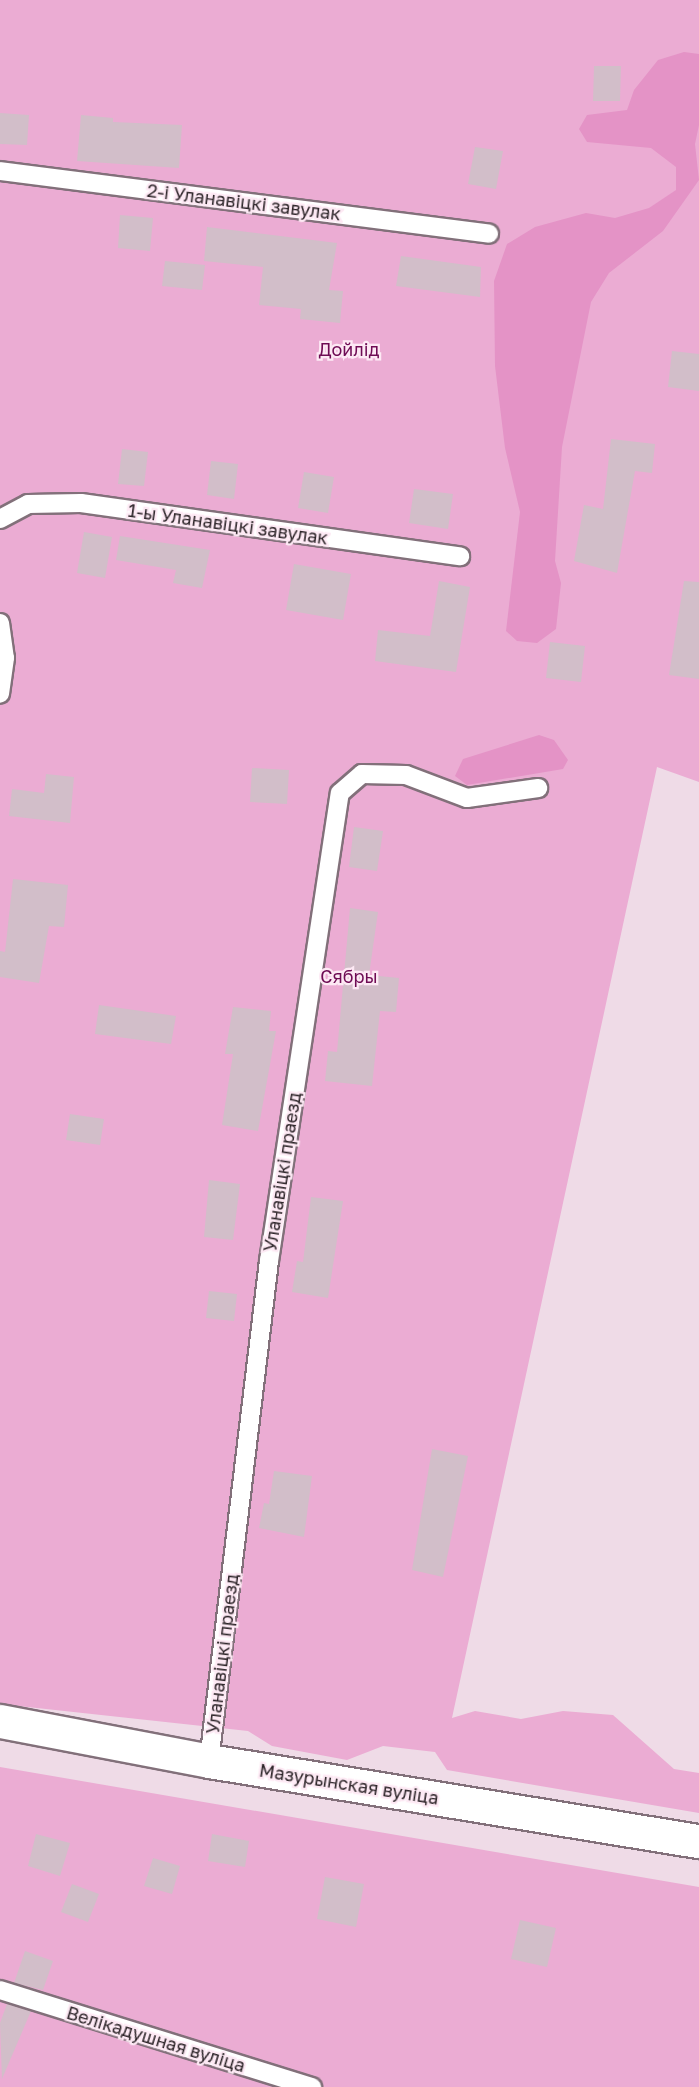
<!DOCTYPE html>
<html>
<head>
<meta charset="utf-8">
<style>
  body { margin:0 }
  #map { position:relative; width:699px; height:2087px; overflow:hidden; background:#efdbe7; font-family:"Golos Text",sans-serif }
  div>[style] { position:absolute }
  .green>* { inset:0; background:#ebacd3 }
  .water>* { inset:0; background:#e493c6 }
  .building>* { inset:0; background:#d2bec9 }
  .roads { filter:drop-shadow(2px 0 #82707a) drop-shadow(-2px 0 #82707a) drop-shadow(0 2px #82707a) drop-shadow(0 -2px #82707a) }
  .lane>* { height:18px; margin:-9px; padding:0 9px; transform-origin:9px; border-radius:9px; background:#fff }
  .secondary>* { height:33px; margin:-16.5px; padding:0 16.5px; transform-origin:16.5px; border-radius:16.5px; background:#fff }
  span { translate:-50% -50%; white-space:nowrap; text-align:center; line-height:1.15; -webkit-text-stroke:4.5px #fde9f4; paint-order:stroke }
  .street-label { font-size:18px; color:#2d2529 }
  .park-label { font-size:18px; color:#6e0c54 }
</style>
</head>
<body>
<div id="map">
  <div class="green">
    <div style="clip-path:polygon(0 0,699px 0,699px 782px,657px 767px,452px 1718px,475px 1711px,521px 1719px,563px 1711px,613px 1715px,674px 1769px,699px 1773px,699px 1813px,447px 1770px,435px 1752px,383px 1746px,347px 1760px,272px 1746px,248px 1731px,0 1704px)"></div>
    <div style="clip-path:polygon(0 1767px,699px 1887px,699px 2087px,0 2087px)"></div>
  </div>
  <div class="water">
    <div style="clip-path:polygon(684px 52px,699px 54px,699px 125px,695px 144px,699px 180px,663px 231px,609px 273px,591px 302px,562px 447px,555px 561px,561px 583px,556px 629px,537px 643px,517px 641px,506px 631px,520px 512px,505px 448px,495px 366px,494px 281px,507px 244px,535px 227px,586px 213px,615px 218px,649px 208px,676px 190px,676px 167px,651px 148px,587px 142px,579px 129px,587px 115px,627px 110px,634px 90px,658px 60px)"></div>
    <div style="clip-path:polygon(539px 735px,554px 740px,568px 760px,563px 769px,467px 785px,455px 776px,463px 759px)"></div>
  </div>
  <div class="building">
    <div style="clip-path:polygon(594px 66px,621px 66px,620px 101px,593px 101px)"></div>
    <div style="clip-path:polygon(0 113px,29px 115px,27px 145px,0 144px)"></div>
    <div style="clip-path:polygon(81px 115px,113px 118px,113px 122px,182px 125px,179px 168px,77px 161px)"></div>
    <div style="clip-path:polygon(475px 147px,503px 151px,496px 189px,468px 184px)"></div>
    <div style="clip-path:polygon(120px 215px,153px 218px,150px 251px,118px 248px)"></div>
    <div style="clip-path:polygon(207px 227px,337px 243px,329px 290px,343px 291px,340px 323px,300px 319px,301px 309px,259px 305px,263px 267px,204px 261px)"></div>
    <div style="clip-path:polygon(401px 256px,481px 267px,480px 297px,396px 286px)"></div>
    <div style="clip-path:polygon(165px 261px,205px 265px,202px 290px,162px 286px)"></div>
    <div style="clip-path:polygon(672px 351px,699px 354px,699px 391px,668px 387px)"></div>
    <div style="clip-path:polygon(611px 439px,655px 444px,652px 473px,635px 471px,617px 573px,574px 561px,584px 505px,603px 509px)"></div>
    <div style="clip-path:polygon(122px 449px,148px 452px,144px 486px,118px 484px)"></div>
    <div style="clip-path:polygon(211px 461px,238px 464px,234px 499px,207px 495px)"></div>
    <div style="clip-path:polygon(304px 472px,334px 477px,328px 513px,298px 508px)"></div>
    <div style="clip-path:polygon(414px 489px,453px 494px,448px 529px,409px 523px)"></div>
    <div style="clip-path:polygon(84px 532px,112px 537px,105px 578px,77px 573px)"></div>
    <div style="clip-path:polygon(120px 536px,210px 550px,202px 588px,173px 583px,176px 570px,116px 560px)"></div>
    <div style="clip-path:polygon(294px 564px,351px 574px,343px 620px,286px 610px)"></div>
    <div style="clip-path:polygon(439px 581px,470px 587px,456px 672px,375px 661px,378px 630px,430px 636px)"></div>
    <div style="clip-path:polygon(684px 581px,699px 582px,699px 679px,669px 675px)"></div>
    <div style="clip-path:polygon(550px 642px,585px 646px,581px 682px,546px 678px)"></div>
    <div style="clip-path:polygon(252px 768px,289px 770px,287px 804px,250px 802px)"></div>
    <div style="clip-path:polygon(46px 774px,74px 777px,70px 823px,9px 816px,12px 789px,44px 793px)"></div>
    <div style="clip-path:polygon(354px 827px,383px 831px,377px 871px,349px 867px)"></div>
    <div style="clip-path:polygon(13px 879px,68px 885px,64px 927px,49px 926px,39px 983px,0 977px,0 951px,5px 952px)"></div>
    <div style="clip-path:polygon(350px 908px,378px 912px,369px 975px,399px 978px,396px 1012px,380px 1011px,372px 1086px,325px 1081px,328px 1051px,337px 1052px)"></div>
    <div style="clip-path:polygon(99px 1005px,176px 1016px,171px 1044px,95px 1034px)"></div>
    <div style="clip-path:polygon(233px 1007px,271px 1011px,269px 1031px,276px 1031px,258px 1131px,222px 1125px,233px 1054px,225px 1054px)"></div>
    <div style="clip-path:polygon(70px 1114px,104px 1119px,100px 1145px,66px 1140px)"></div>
    <div style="clip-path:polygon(209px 1180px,240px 1184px,233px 1240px,204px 1237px)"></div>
    <div style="clip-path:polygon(311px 1197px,343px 1201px,328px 1298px,292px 1292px,297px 1261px,303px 1262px)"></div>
    <div style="clip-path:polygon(209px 1291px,237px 1294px,234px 1321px,206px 1318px)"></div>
    <div style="clip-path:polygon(432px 1449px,468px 1456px,443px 1577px,412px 1570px)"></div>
    <div style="clip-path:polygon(274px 1471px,312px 1476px,304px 1537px,259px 1528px,264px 1503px,269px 1504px)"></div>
    <div style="clip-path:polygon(36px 1834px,70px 1843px,60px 1876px,28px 1866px)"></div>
    <div style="clip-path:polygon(212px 1834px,249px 1841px,245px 1867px,208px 1861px)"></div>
    <div style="clip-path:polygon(153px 1858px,180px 1866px,172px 1894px,144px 1886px)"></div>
    <div style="clip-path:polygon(325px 1877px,364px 1884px,356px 1927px,317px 1919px)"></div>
    <div style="clip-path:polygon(72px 1884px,99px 1894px,88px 1922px,61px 1912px)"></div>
    <div style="clip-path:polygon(520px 1920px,556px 1928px,547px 1967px,511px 1959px)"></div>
    <div style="clip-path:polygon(25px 1951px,53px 1961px,43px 1990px,14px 1983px)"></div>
    <div style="clip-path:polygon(7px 2004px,31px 2011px,2px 2079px,0 2023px)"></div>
  </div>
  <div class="roads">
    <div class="lane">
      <div style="left:0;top:171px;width:493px;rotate:7.3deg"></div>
      <div style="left:0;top:519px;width:32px;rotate:-28deg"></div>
      <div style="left:28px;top:504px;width:53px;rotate:-1.1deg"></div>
      <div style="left:81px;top:503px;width:383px;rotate:8deg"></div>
      <div style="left:0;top:623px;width:35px;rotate:82deg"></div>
      <div style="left:5px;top:658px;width:36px;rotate:98deg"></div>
      <div style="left:209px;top:1761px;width:504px;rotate:-83.16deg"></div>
      <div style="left:269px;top:1261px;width:473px;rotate:-81.4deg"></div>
      <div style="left:340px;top:793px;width:29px;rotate:-41deg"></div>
      <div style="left:362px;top:774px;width:44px;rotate:1.3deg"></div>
      <div style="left:406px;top:775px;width:65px;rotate:20.7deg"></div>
      <div style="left:467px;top:798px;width:72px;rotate:-8deg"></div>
      <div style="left:0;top:1990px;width:327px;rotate:17.3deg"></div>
    </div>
    <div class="secondary">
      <div style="left:0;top:1721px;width:213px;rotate:10.8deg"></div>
      <div style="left:209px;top:1761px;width:496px;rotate:9.3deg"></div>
    </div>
  </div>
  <div class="street-label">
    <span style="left:244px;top:202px;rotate:7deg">2-і Уланавіцкі завулак</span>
    <span style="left:228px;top:524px;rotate:8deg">1-ы Уланавіцкі завулак</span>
    <span style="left:282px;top:1172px;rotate:-81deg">Уланавіцкі праезд</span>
    <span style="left:222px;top:1654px;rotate:-83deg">Уланавіцкі праезд</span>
    <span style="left:349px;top:1784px;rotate:9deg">Мазурынская вуліца</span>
    <span style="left:156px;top:2039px;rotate:17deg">Велікадушная вуліца</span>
  </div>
  <div class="park-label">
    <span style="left:349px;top:349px">Дойлід</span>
    <span style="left:349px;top:976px">Сябры</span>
  </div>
</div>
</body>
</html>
